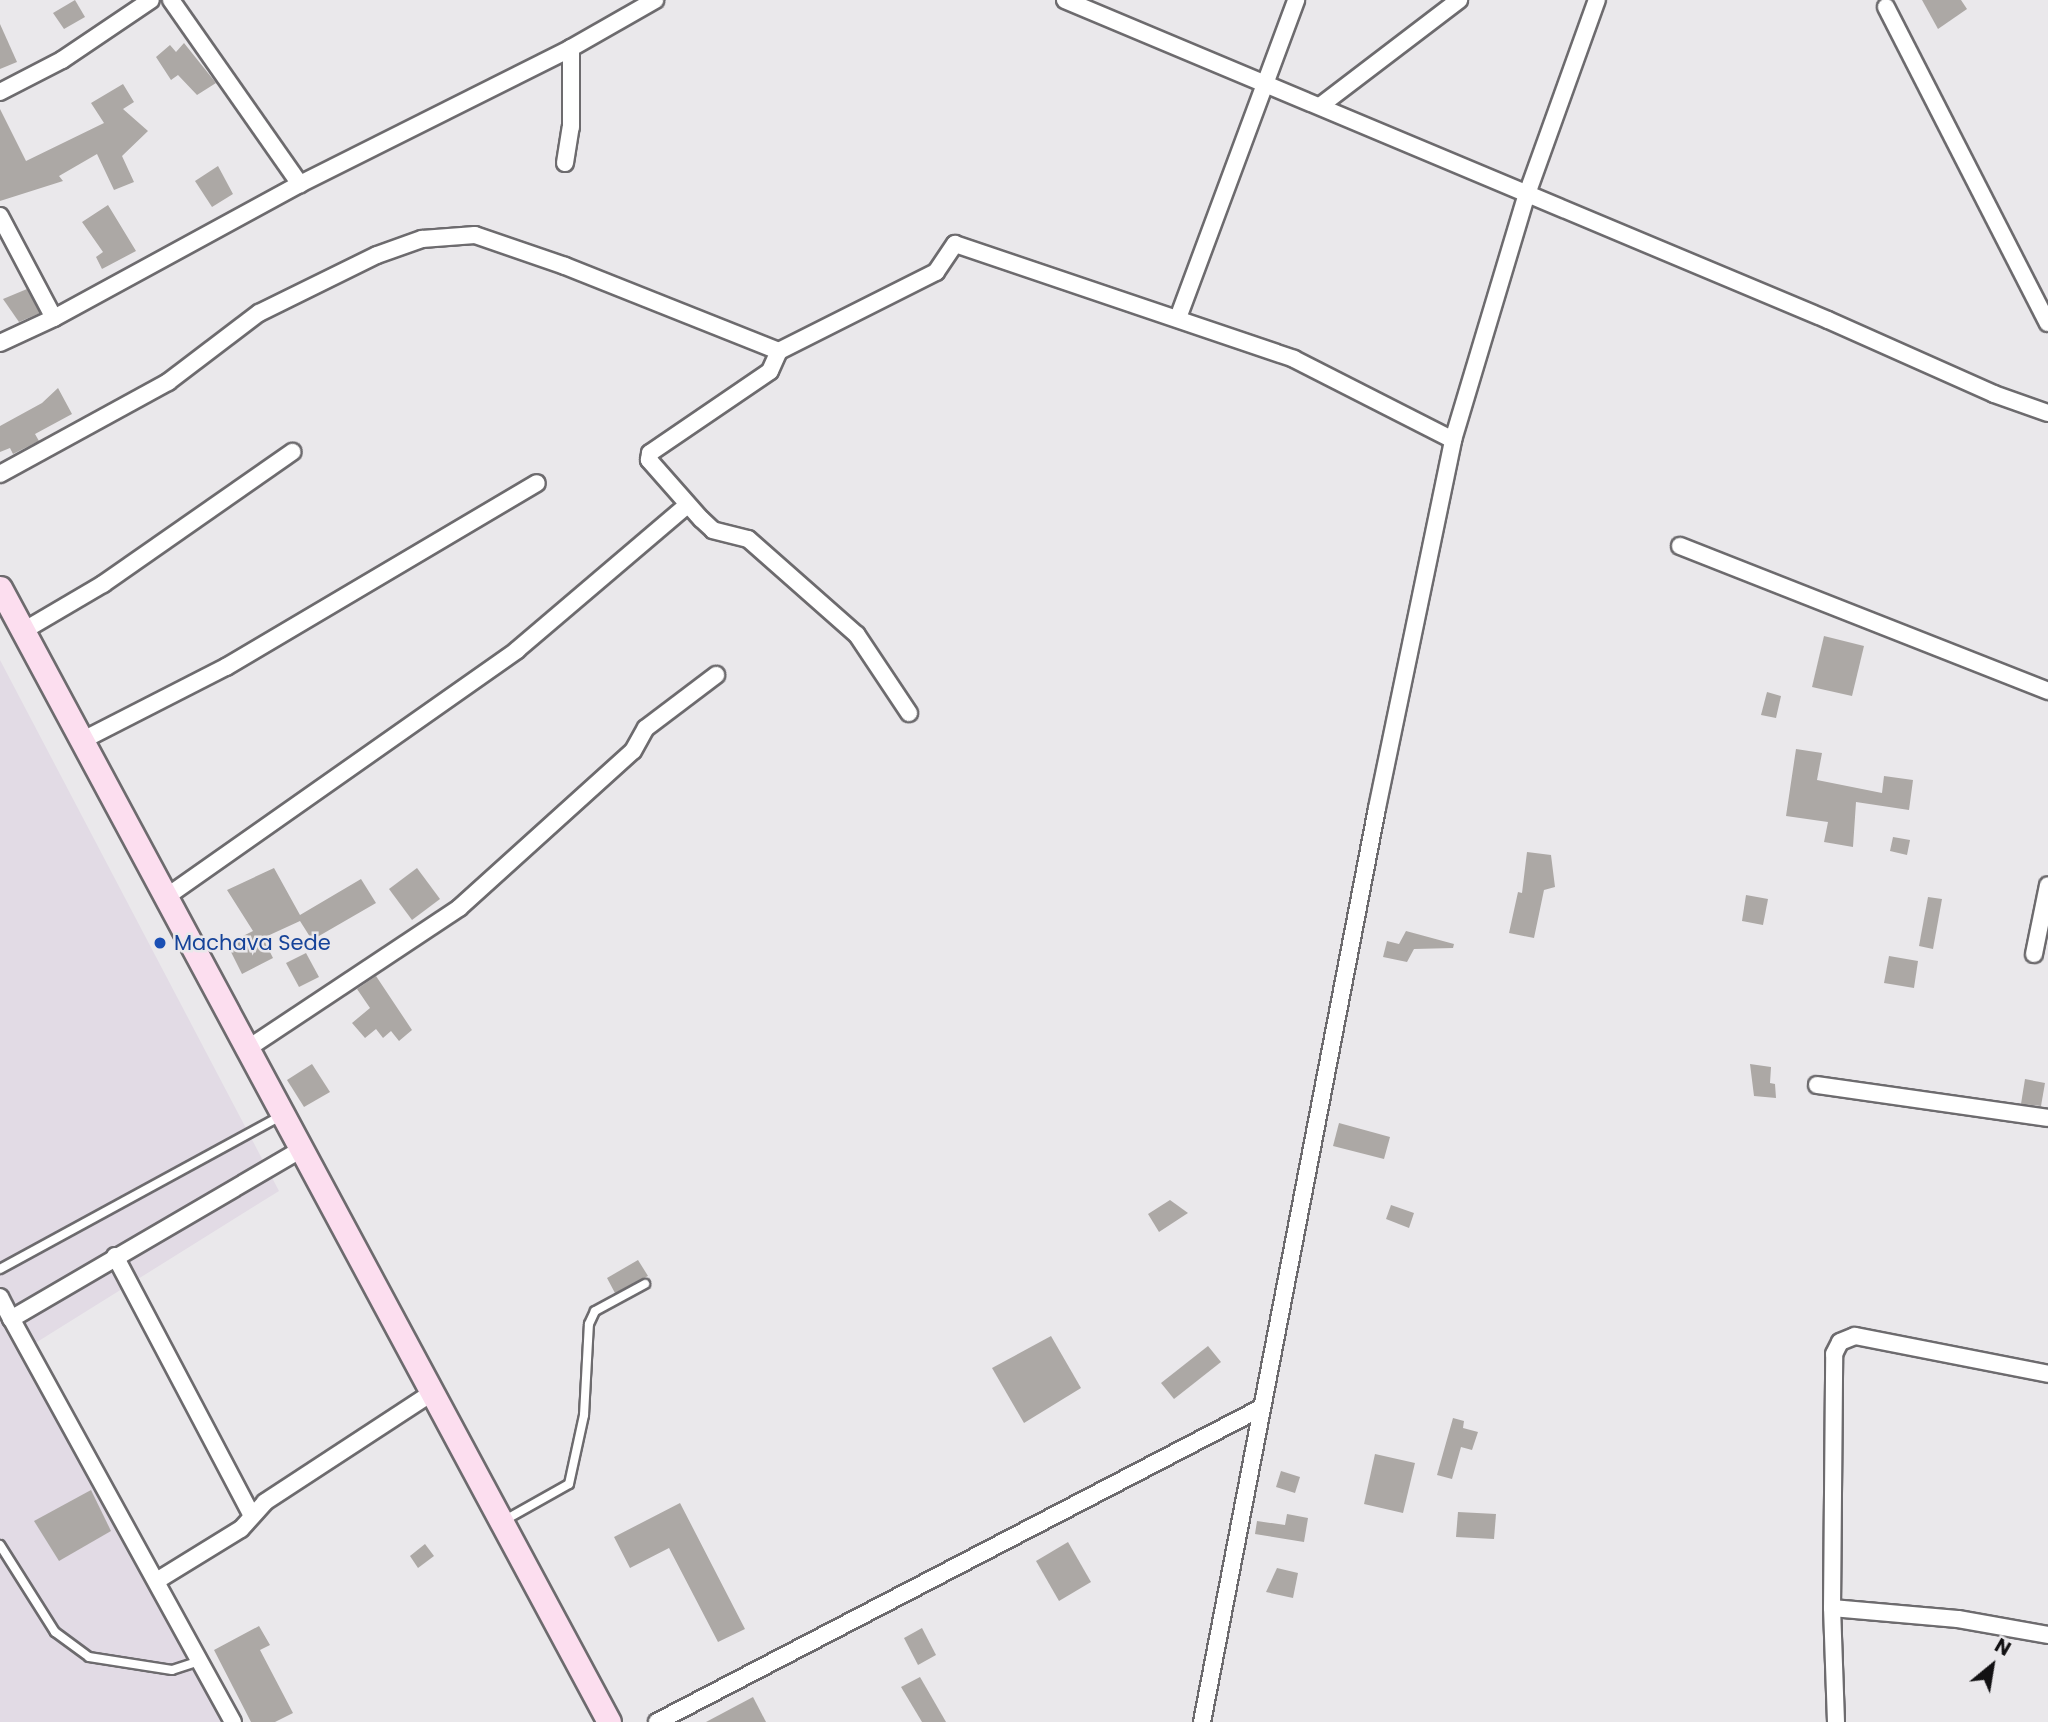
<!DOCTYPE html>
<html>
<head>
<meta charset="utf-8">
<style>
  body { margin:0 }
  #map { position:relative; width:2048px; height:1722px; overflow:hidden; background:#eae8eb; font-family:Poppins,sans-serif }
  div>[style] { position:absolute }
  .built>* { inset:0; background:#e2dbe5 }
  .building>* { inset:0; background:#aca8a5 }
  .roads { filter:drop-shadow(2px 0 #6d6b6e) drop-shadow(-2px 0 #6d6b6e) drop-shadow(0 2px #6d6b6e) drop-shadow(0 -2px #6d6b6e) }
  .lane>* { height:8px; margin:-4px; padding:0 4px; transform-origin:4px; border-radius:4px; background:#fff }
  .street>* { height:16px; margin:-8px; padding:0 8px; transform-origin:8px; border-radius:8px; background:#fff }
  .secondary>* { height:23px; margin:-11.5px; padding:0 11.5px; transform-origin:11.5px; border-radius:11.5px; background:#fcdeef }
  .dots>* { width:19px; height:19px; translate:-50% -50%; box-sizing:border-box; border:4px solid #eae8eb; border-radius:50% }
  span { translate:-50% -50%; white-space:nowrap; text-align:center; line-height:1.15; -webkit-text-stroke:5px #eae8eb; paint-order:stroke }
  .transit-label { font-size:21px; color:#164399 }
  .left { translate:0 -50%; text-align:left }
  .north { position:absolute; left:1957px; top:1631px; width:70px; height:70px; -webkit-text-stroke:5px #eae8eb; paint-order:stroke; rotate:30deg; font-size:19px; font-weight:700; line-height:28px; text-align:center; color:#121113 }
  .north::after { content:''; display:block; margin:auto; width:24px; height:32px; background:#121113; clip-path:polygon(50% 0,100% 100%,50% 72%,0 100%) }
</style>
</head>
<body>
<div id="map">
  <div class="built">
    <div style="clip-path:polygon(0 660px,279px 1191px,21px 1352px,223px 1722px,0 1722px)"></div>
  </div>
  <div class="building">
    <div style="clip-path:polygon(75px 0,85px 17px,64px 29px,53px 13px)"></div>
    <div style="clip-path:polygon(1922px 0,1961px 0,1967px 9px,1938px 29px)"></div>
    <div style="clip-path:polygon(0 24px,17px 62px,0 69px)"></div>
    <div style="clip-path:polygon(184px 43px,216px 83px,197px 95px,178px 75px,171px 80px,156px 57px,170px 45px,176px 52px)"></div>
    <div style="clip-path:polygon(123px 84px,134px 102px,123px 109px,148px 131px,122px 156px,134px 182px,114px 190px,97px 154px,59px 176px,63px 181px,0 201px,0 109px,26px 161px,104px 123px,91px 103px)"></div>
    <div style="clip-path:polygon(218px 166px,233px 194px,212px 207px,195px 181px)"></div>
    <div style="clip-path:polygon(108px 205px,136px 251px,102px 269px,96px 257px,103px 252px,82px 222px)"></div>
    <div style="clip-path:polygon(27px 289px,40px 313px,19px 322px,3px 299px)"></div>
    <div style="clip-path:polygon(58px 388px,72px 414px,35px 434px,39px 441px,13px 454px,10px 448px,0 452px,0 426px,42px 403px)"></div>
    <div style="clip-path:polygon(1824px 636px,1864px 646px,1852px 696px,1812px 687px)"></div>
    <div style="clip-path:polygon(1767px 692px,1781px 696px,1776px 718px,1761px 715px)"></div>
    <div style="clip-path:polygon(1796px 749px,1822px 753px,1817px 780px,1882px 793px,1884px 776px,1913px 780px,1909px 810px,1856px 802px,1853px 847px,1824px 842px,1828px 822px,1786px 816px)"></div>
    <div style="clip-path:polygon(1893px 837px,1910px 840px,1907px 855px,1890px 851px)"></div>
    <div style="clip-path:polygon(1527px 852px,1551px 855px,1555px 887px,1544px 890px,1534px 938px,1509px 933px,1518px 892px,1522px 893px)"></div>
    <div style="clip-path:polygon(274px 868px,300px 915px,361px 879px,376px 903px,312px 940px,300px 921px,263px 938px,273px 958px,242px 974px,227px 944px,253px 931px,227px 890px)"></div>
    <div style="clip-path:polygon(417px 868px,440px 899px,412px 920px,389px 889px)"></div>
    <div style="clip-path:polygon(1746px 895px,1768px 899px,1763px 925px,1742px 921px)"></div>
    <div style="clip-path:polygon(1928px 897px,1942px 899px,1933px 949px,1919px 946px)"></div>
    <div style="clip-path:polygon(1406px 931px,1454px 944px,1453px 948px,1414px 949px,1407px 962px,1383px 957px,1387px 941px,1399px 944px)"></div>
    <div style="clip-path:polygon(306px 953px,319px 977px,299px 987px,286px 963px)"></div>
    <div style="clip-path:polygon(1889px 956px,1918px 961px,1914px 988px,1884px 983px)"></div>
    <div style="clip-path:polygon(376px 976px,412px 1030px,399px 1041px,391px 1031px,383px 1038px,376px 1029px,365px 1038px,352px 1023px,370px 1008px,357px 989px)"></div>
    <div style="clip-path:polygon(312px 1064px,330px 1092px,304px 1107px,287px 1080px)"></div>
    <div style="clip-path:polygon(1750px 1064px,1771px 1067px,1770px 1083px,1775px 1084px,1776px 1098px,1754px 1096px)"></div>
    <div style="clip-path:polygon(2025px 1079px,2045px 1083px,2041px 1106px,2021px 1104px)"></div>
    <div style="clip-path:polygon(1339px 1123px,1390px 1137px,1384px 1159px,1333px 1146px)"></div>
    <div style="clip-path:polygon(1170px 1200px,1188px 1213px,1159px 1232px,1148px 1214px)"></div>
    <div style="clip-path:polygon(1391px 1205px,1414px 1213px,1409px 1228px,1386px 1219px)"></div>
    <div style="clip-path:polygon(638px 1260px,648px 1276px,615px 1293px,607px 1278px)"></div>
    <div style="clip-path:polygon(1051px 1336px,1081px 1388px,1024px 1423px,992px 1368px)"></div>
    <div style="clip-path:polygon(1208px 1346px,1221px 1362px,1174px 1399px,1161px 1383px)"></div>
    <div style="clip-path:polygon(1453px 1418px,1464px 1421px,1463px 1428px,1478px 1432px,1472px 1450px,1461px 1447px,1452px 1479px,1437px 1475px)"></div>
    <div style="clip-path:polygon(1375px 1454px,1415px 1463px,1403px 1513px,1364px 1504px)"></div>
    <div style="clip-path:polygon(1281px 1471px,1300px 1477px,1295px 1493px,1276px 1487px)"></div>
    <div style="clip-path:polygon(91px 1490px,111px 1531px,59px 1561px,34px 1521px)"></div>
    <div style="clip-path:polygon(680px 1503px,745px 1629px,718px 1642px,669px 1548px,630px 1568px,614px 1537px)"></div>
    <div style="clip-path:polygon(1458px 1512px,1496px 1514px,1494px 1539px,1456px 1537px)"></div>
    <div style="clip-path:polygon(1287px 1514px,1308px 1518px,1304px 1542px,1255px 1534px,1257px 1521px,1285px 1525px)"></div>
    <div style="clip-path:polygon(1068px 1542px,1091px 1582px,1059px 1601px,1036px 1561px)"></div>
    <div style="clip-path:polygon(425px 1544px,434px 1556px,418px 1568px,410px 1556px)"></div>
    <div style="clip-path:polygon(1277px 1568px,1298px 1573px,1293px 1598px,1266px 1592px)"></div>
    <div style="clip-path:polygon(259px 1626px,270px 1645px,260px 1650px,293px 1713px,275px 1722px,251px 1722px,214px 1650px)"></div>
    <div style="clip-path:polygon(922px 1628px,936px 1655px,918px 1665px,904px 1638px)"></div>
    <div style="clip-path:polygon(920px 1677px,946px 1722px,922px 1722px,901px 1687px)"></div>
    <div style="clip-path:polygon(753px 1697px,766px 1722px,706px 1722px)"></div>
  </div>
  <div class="roads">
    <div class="lane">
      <div style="left:0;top:1269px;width:322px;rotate:-28.6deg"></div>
      <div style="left:505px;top:1520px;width:73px;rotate:-29.4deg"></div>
      <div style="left:569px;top:1484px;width:71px;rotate:-77.7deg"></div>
      <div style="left:584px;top:1415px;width:91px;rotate:-86.9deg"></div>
      <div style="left:589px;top:1324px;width:14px;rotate:-65deg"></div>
      <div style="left:595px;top:1311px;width:57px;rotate:-28.4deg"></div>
      <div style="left:0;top:1545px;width:103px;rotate:57.7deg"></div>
      <div style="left:55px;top:1632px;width:42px;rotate:36.3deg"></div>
      <div style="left:89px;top:1657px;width:84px;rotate:8.9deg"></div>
      <div style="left:172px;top:1670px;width:29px;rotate:-18deg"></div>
    </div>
    <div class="street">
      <div style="left:171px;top:0;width:225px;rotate:55deg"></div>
      <div style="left:1065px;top:0;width:827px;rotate:22.75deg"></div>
      <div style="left:1828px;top:320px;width:182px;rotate:24deg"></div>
      <div style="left:1994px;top:394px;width:57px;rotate:19.4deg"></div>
      <div style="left:1886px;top:7px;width:355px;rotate:62.9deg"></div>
      <div style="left:0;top:92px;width:70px;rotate:-27.3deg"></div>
      <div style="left:62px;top:60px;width:107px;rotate:-34deg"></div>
      <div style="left:1320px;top:106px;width:175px;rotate:-37.3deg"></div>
      <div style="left:565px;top:163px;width:36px;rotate:-81deg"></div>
      <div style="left:571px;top:127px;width:79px;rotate:-90deg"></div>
      <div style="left:0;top:216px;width:115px;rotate:62.1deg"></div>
      <div style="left:1178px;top:318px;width:339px;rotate:-69.6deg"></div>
      <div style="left:0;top:343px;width:60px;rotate:-24.8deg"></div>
      <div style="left:54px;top:318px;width:280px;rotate:-28.6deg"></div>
      <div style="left:300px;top:184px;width:303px;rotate:-26.6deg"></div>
      <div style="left:571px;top:48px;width:97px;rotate:-29.7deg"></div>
      <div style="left:0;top:474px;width:192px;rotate:-28.7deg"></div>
      <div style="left:168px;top:382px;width:114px;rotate:-37.2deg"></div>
      <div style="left:259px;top:313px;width:131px;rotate:-26.2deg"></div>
      <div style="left:377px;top:255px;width:48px;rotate:-19.6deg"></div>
      <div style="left:422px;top:239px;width:53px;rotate:-4.3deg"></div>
      <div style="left:475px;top:235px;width:95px;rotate:19deg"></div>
      <div style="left:565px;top:266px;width:230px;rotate:21.7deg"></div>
      <div style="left:1680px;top:546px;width:396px;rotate:21.5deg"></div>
      <div style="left:23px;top:631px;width:93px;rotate:-30.4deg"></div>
      <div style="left:103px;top:584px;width:231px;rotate:-34.9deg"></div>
      <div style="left:909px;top:713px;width:94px;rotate:-123.7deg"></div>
      <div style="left:857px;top:635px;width:145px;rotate:-138.6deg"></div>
      <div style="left:748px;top:539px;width:36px;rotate:-166deg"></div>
      <div style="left:713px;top:530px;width:16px;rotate:-137deg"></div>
      <div style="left:701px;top:519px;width:79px;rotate:-131.4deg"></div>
      <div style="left:649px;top:460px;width:7px;rotate:-82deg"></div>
      <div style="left:650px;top:453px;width:145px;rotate:-34.3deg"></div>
      <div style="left:770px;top:371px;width:22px;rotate:-66deg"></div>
      <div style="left:779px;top:351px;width:176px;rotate:-26.7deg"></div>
      <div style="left:936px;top:272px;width:34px;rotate:-56deg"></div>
      <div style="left:955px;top:244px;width:358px;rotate:18.7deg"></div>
      <div style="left:1294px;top:359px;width:178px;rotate:27deg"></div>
      <div style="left:1453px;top:440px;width:257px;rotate:-73.3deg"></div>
      <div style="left:1527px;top:194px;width:206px;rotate:-70.2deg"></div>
      <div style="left:85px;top:739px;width:158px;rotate:-27.1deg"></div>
      <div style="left:226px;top:667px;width:361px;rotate:-30.6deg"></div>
      <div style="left:169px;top:895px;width:426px;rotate:-35.1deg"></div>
      <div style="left:517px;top:650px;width:222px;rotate:-40.4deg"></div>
      <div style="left:2034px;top:954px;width:70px;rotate:-78.5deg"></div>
      <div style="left:250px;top:1047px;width:251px;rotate:-33.6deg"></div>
      <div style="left:459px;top:908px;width:234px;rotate:-42.1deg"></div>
      <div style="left:633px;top:751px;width:26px;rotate:-61deg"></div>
      <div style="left:646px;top:728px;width:88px;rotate:-37.1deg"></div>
      <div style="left:1817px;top:1085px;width:233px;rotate:8.1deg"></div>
      <div style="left:115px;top:1256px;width:294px;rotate:62.2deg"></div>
      <div style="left:0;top:1297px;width:25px;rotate:63deg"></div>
      <div style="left:158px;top:1580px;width:97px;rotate:-31.6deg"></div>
      <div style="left:241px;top:1529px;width:36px;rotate:-48deg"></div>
      <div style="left:265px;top:1502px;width:197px;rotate:-33.2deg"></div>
      <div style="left:1832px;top:1608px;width:126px;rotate:5deg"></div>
      <div style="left:1958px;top:1619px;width:91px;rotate:10.1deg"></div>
      <div style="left:233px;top:1722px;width:460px;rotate:-118.8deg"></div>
      <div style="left:11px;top:1319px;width:339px;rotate:-30.3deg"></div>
      <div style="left:657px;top:1722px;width:681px;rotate:-27.47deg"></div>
      <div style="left:1202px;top:1722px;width:931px;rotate:-79.16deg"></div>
      <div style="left:1377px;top:808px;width:376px;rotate:-78.3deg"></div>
      <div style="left:1836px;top:1722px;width:114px;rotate:-92deg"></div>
      <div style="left:1832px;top:1608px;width:254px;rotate:-89.5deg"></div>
      <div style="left:1834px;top:1354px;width:13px;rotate:-63deg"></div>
      <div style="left:1840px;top:1342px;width:16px;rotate:-22deg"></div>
      <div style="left:1855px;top:1336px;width:197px;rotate:11.1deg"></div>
    </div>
    <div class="secondary">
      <div style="left:0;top:588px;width:1287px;rotate:61.76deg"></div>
    </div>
  </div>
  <div class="dots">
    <div style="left:160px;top:943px;background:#1a4fb4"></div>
  </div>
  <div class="transit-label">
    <span class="left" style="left:174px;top:943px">Machava Sede</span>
  </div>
  <div class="north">N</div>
</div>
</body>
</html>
